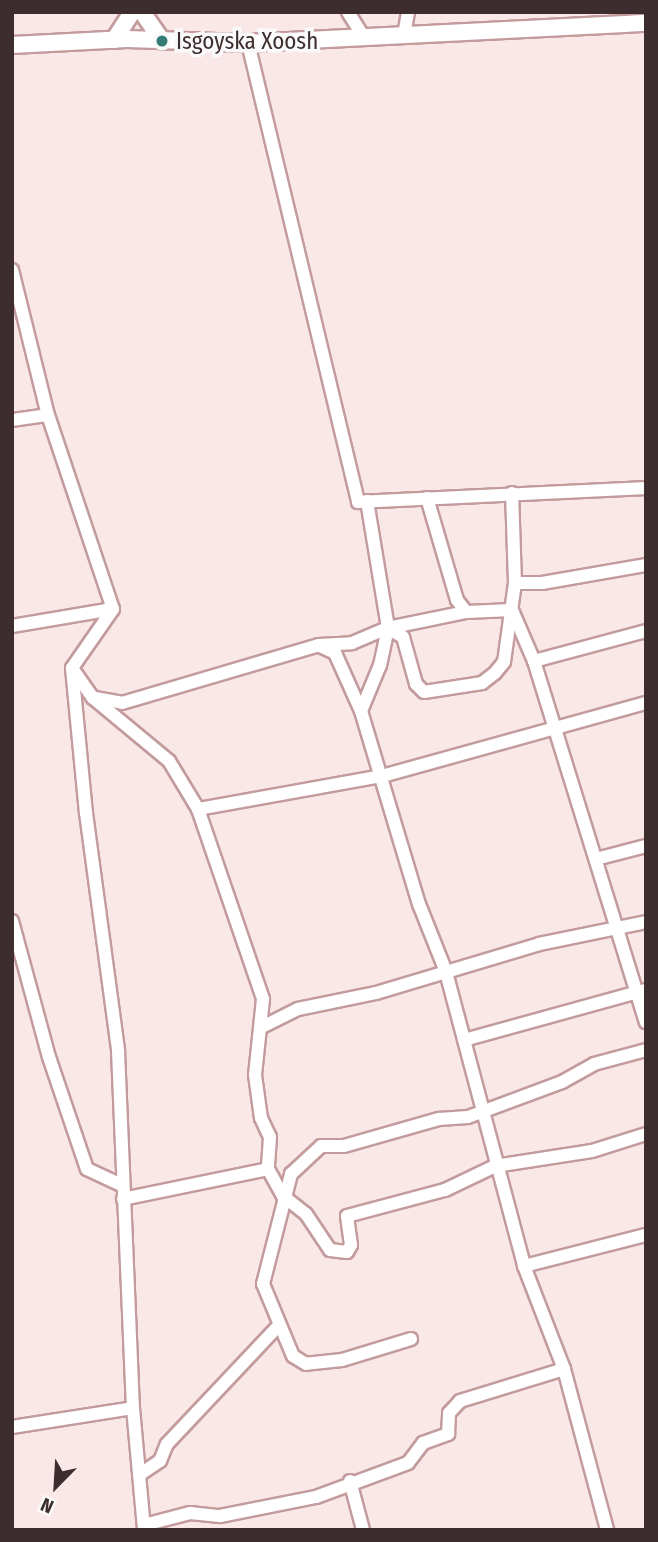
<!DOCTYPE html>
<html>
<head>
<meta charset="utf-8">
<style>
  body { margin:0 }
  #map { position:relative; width:658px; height:1542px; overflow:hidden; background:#fae8e9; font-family:"Fira Sans Condensed",sans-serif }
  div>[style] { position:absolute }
  .roads { filter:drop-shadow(2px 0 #c39b9d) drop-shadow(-2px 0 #c39b9d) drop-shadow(0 2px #c39b9d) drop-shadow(0 -2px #c39b9d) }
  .minor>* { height:12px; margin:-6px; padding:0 6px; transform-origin:6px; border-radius:6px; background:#fff }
  .major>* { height:16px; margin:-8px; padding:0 8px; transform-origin:8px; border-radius:8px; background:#fff }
  .dots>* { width:19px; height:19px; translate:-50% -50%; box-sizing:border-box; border:4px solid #fafafa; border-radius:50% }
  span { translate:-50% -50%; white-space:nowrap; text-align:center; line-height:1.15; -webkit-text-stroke:7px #fafafa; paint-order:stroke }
  .poi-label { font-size:23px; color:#3d2d2e }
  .left { translate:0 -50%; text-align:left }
  .frame { position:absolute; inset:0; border:14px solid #3d2d2e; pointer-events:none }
  .north { position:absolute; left:21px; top:1451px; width:70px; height:70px; -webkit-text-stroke:5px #fafafa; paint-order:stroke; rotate:204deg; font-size:19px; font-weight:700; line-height:28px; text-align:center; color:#3d2d2e }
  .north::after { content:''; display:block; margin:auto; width:24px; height:32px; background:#3d2d2e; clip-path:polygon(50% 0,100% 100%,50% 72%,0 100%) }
</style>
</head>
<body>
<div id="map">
  <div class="roads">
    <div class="minor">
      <div style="left:348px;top:12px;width:26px;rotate:58deg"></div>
      <div style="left:404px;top:35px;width:23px;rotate:-80deg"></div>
      <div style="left:248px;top:43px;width:472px;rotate:76.5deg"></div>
      <div style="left:358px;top:502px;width:288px;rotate:-2.8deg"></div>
      <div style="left:12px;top:270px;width:149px;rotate:76.1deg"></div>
      <div style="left:48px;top:415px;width:205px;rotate:71.5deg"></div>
      <div style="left:113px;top:609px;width:72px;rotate:124.8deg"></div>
      <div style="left:72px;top:668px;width:146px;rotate:84.5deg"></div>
      <div style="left:86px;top:813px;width:240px;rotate:82.3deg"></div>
      <div style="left:118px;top:1051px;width:357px;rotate:87.6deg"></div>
      <div style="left:133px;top:1408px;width:122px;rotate:84.8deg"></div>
      <div style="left:12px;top:420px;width:36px;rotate:-8deg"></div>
      <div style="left:427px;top:498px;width:106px;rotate:73.6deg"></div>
      <div style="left:457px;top:600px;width:15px;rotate:53deg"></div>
      <div style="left:466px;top:612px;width:46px;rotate:-2.5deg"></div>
      <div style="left:512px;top:610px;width:56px;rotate:66.7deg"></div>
      <div style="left:534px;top:661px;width:378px;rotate:72.8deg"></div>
      <div style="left:367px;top:501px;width:129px;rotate:80.6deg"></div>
      <div style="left:388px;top:628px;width:38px;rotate:102deg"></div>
      <div style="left:380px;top:665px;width:50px;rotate:112.4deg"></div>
      <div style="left:361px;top:711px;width:202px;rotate:73.3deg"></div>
      <div style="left:419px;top:904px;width:73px;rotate:68.3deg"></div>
      <div style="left:446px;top:972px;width:304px;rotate:75.1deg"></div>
      <div style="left:515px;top:583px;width:27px"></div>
      <div style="left:542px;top:583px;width:106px;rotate:-9.8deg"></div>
      <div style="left:12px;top:626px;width:102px;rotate:-9.6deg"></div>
      <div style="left:388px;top:628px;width:17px;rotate:31deg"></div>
      <div style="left:403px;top:637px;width:49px;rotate:74.5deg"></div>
      <div style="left:416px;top:684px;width:11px;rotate:45deg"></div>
      <div style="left:424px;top:692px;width:59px;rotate:-8.8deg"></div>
      <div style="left:482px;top:683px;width:16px;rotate:-38deg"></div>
      <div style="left:495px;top:673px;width:14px;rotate:-51deg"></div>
      <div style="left:504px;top:662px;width:80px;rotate:-82.1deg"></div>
      <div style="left:515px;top:583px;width:90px;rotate:-91.9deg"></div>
      <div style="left:320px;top:646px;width:17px;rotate:25deg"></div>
      <div style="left:335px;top:653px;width:64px;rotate:65.9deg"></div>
      <div style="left:534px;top:661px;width:116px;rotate:-15deg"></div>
      <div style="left:74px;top:671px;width:33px;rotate:55deg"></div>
      <div style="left:93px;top:698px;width:99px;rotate:39.7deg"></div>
      <div style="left:169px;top:761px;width:56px;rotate:58.9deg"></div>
      <div style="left:198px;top:809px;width:201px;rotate:71.1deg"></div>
      <div style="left:263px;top:999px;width:76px;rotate:96deg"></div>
      <div style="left:255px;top:1075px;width:43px;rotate:82.1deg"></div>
      <div style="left:261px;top:1118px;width:21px;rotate:65deg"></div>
      <div style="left:270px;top:1137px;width:32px;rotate:94deg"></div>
      <div style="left:268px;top:1169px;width:31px;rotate:61deg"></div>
      <div style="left:283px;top:1196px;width:29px;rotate:38deg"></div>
      <div style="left:306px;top:1214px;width:43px;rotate:56.3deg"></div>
      <div style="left:330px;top:1250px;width:17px;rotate:7deg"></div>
      <div style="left:347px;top:1252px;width:8px;rotate:-60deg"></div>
      <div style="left:351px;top:1245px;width:29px;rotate:-98deg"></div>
      <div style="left:347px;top:1216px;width:101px;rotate:-14.9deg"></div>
      <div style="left:445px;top:1190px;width:55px;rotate:-25.6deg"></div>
      <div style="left:495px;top:1166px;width:98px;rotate:-8.8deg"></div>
      <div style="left:592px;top:1151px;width:57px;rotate:-17.5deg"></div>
      <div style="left:95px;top:698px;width:27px;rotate:10deg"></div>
      <div style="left:122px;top:703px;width:205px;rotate:-16.4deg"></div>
      <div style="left:319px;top:645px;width:33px;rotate:-3deg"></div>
      <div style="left:352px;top:643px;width:39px;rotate:-23deg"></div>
      <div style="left:388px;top:628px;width:80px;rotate:-11.6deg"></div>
      <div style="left:198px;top:809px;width:187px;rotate:-10.2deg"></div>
      <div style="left:382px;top:776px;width:274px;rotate:-15.5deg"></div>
      <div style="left:596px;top:859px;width:52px;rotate:-14.6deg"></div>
      <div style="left:12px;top:921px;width:141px;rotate:74.8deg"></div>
      <div style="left:49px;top:1057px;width:118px;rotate:71.3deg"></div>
      <div style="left:87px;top:1169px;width:38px;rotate:25deg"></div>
      <div style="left:260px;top:1028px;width:42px;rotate:-26.6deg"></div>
      <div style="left:298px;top:1009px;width:80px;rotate:-11.6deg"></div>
      <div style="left:376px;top:993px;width:170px;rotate:-16.7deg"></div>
      <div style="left:539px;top:944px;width:109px;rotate:-11.6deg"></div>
      <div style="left:464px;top:1040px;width:189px;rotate:-15.4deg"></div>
      <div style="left:123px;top:1199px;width:148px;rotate:-11.7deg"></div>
      <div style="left:411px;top:1339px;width:72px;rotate:163.1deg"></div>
      <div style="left:342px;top:1360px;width:36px;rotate:174deg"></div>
      <div style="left:306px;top:1364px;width:15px;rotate:-148deg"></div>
      <div style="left:293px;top:1356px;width:78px;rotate:-112.6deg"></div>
      <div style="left:263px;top:1284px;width:114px;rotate:-75.7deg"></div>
      <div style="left:291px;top:1174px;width:41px;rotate:-43deg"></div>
      <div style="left:321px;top:1146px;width:23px"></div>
      <div style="left:344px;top:1146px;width:99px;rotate:-15.9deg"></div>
      <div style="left:439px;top:1119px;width:29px;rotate:-4deg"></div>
      <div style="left:468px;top:1117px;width:100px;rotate:-20.4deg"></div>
      <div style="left:562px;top:1082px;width:37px;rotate:-29deg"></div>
      <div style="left:594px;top:1064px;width:54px;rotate:-15.1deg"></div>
      <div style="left:564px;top:1369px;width:167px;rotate:75deg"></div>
      <div style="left:12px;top:1427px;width:122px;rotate:-8.9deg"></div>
      <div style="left:139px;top:1475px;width:25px;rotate:-34deg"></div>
      <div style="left:160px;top:1461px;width:18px;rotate:-68deg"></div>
      <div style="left:167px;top:1444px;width:163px;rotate:-46.7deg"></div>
      <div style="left:350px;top:1481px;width:51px;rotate:75.1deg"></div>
      <div style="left:144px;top:1525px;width:48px;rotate:-14.6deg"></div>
      <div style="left:190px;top:1513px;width:30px;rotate:6deg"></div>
      <div style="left:220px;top:1516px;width:98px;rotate:-11.2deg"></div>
      <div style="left:316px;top:1497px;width:98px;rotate:-20.3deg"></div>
      <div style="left:408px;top:1463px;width:25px;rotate:-53deg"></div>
      <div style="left:423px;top:1443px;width:27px;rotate:-20deg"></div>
      <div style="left:448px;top:1434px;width:21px;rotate:-87deg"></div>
      <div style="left:449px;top:1413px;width:16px;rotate:-47deg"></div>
      <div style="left:460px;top:1401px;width:109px;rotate:-17.1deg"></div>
      <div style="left:564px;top:1369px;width:110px;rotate:-111.2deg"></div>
      <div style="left:524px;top:1266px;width:126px;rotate:-14.3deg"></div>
    </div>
    <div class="major">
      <div style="left:142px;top:12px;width:35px;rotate:55deg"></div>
      <div style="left:114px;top:40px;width:33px;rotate:-57deg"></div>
      <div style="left:12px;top:45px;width:115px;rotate:-3deg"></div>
      <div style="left:127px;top:39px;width:121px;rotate:1.9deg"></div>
      <div style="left:248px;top:43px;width:399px;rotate:-2.9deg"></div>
    </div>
  </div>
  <div class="dots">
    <div style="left:162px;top:41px;background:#357c75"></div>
  </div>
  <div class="poi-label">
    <span class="left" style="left:176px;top:41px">Isgoyska Xoosh</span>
  </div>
  <div class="frame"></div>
  <div class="north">N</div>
</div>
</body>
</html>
